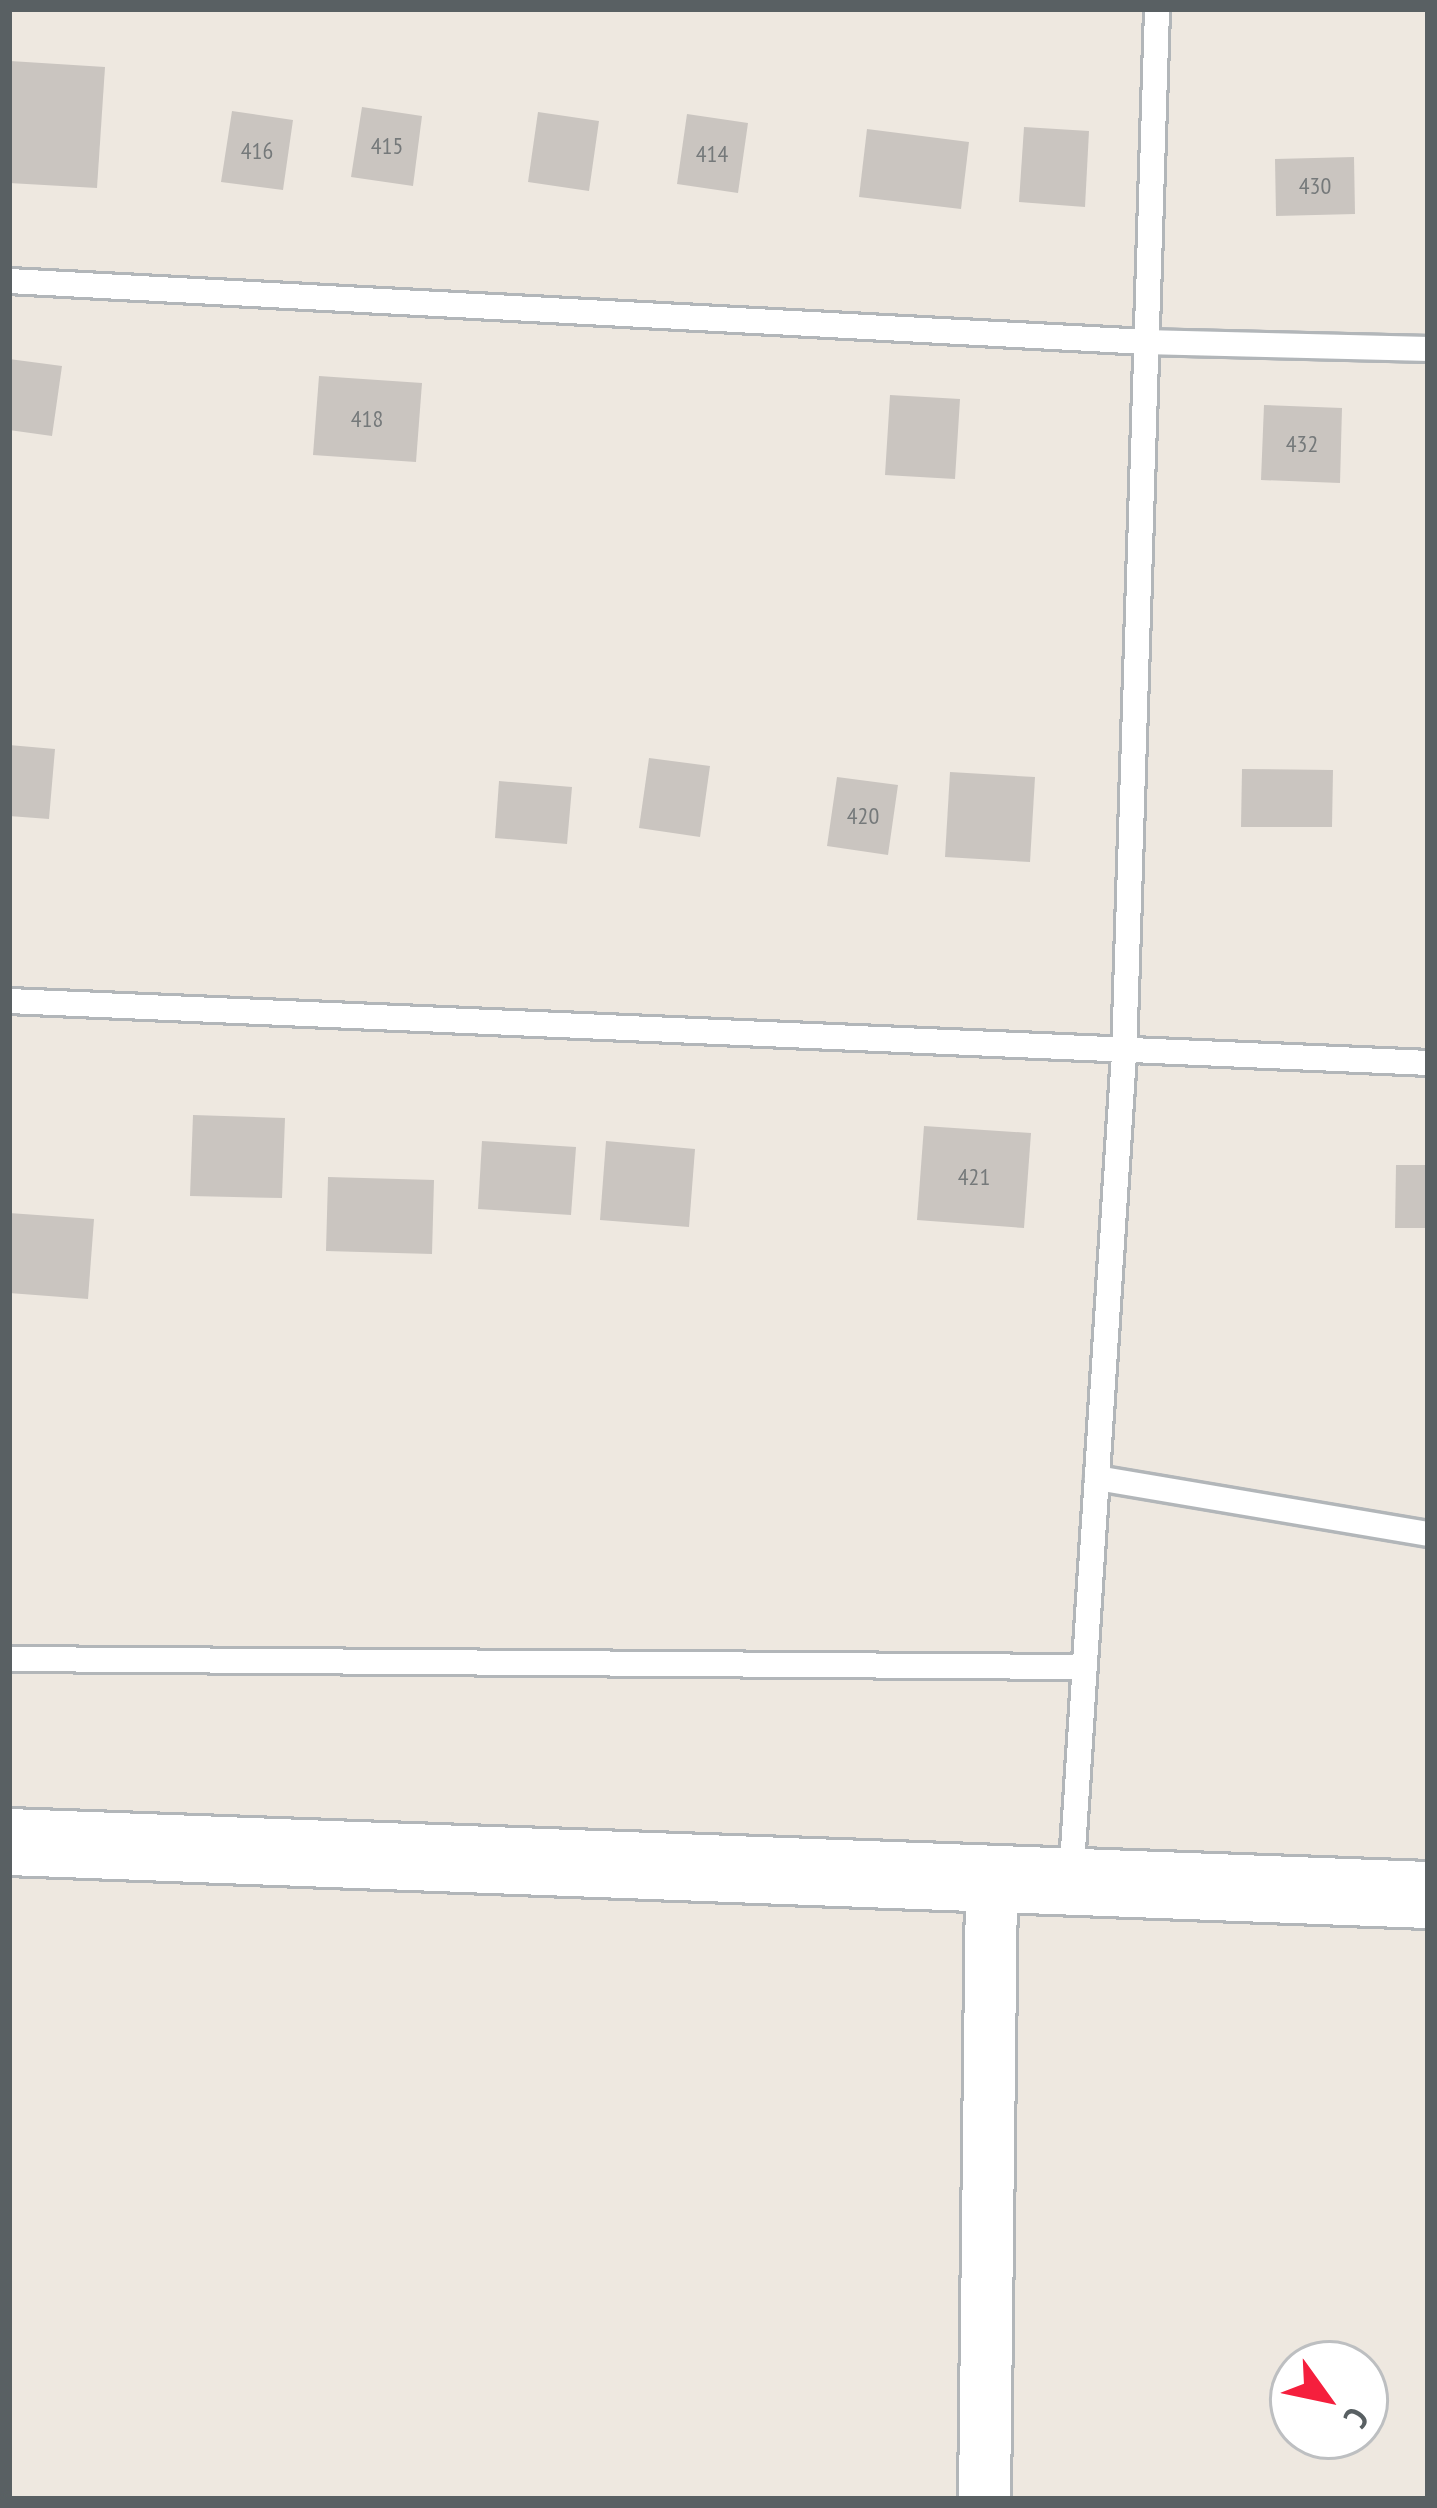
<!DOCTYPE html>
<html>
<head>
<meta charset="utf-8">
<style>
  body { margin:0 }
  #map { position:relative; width:1437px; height:2508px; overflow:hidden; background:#eee8e0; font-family:"PT Sans Narrow",sans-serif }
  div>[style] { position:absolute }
  .building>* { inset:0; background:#cac5c0 }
  .roads { filter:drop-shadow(3px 0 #b2b6b9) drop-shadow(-3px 0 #b2b6b9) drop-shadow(0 3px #b2b6b9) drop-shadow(0 -3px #b2b6b9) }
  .lane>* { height:24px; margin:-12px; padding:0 12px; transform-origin:12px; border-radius:12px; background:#fff }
  .street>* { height:51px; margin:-25.5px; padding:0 25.5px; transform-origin:25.5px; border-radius:25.5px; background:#fff }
  .secondary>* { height:66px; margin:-33px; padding:0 33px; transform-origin:33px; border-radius:33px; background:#fff }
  span { translate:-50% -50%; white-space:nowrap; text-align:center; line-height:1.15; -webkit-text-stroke:10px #fff; paint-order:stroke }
  .number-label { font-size:24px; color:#75797a }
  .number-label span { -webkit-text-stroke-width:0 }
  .frame { position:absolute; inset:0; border:12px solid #596063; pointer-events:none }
  .north { position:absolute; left:1269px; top:2340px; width:120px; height:120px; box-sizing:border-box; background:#fff; border:3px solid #bdbfc1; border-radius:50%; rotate:123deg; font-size:33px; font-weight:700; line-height:48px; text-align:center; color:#596063 }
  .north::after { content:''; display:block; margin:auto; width:42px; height:54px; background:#f51f3d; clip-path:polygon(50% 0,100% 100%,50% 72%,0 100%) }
</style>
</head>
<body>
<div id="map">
  <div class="building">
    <div style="clip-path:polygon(10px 61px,105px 67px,97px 188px,9px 183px)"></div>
    <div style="clip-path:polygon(362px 107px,422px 116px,413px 186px,351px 177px)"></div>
    <div style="clip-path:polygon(232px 111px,293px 120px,283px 190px,221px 182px)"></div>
    <div style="clip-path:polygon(538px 112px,599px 121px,589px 191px,528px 182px)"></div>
    <div style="clip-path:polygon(687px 114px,748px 123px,738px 193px,677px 184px)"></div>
    <div style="clip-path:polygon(1024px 127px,1089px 131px,1085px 207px,1019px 202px)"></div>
    <div style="clip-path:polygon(867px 129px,969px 142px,961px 209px,859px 197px)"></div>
    <div style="clip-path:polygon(1354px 157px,1355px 214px,1276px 216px,1275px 159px)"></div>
    <div style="clip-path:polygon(9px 359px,62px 366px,52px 436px,9px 430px)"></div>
    <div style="clip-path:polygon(319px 376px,422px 383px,416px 462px,313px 455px)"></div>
    <div style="clip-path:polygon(890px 395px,960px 399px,955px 479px,885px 475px)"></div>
    <div style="clip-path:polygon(1264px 405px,1342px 408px,1340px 483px,1261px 480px)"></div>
    <div style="clip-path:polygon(9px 745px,55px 749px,49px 819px,9px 816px)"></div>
    <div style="clip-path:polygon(649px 758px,710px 766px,700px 837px,639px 828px)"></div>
    <div style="clip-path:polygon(1242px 769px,1333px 770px,1332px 827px,1241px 827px)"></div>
    <div style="clip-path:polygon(950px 772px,1035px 777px,1030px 862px,945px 857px)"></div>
    <div style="clip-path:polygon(837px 777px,898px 785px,888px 855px,827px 846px)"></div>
    <div style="clip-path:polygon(499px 781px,572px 787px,567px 844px,495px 838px)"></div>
    <div style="clip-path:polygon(193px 1115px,285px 1118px,282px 1198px,190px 1196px)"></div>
    <div style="clip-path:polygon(924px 1126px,1031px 1133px,1024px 1228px,917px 1220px)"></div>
    <div style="clip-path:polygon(482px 1141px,576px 1147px,571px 1215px,478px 1209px)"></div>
    <div style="clip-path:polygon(606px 1141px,695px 1149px,689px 1227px,600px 1220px)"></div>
    <div style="clip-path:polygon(1396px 1165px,1428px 1165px,1428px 1228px,1395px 1228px)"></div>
    <div style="clip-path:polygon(328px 1177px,434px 1180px,432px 1254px,326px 1251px)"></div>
    <div style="clip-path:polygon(9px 1213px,94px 1219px,88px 1299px,9px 1293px)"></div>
  </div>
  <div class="roads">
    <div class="lane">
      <div style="left:9px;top:281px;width:1138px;rotate:3.07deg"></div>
      <div style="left:1145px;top:342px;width:283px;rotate:1.4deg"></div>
      <div style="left:9px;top:1001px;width:1420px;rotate:2.5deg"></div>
      <div style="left:1097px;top:1478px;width:336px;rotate:9.6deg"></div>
      <div style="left:9px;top:1659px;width:1070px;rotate:0.43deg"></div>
      <div style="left:1071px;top:1881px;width:828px;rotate:-86.33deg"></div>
      <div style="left:1124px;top:1055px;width:1047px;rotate:-88.19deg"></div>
    </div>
    <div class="street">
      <div style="left:984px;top:2499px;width:621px;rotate:-89.35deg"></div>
    </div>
    <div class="secondary">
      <div style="left:9px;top:1842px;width:1420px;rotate:2.14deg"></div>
    </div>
  </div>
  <div class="number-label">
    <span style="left:387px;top:146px">415</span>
    <span style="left:257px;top:151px">416</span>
    <span style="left:712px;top:154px">414</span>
    <span style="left:1315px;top:186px">430</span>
    <span style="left:367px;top:419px">418</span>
    <span style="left:1302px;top:444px">432</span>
    <span style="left:863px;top:816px">420</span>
    <span style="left:974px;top:1177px">421</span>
  </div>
  <div class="frame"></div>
  <div class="north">С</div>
</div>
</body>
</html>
